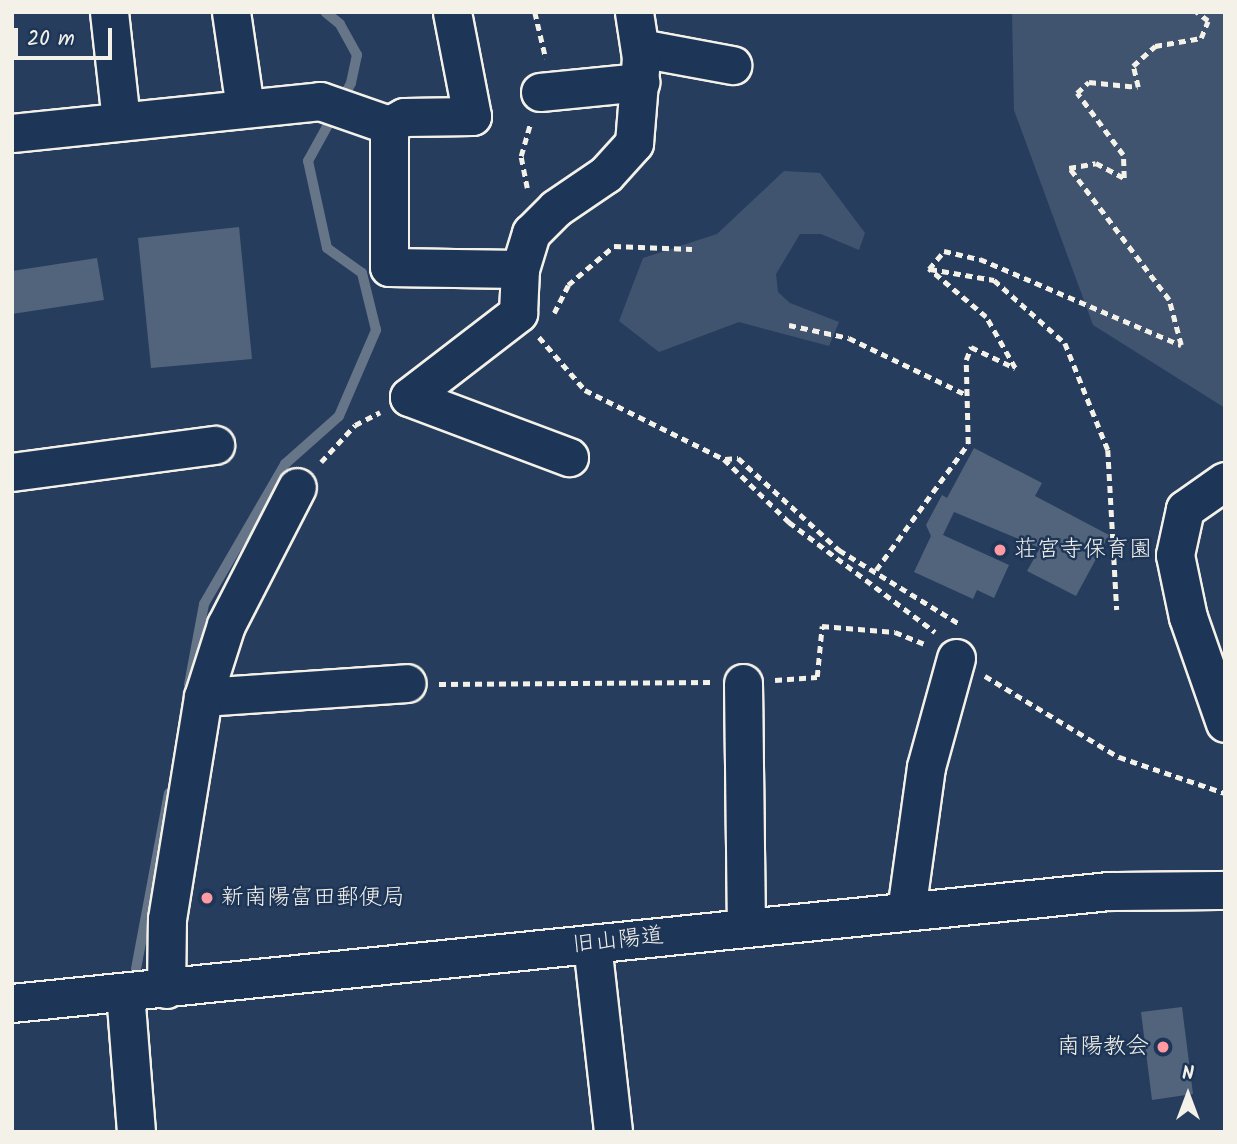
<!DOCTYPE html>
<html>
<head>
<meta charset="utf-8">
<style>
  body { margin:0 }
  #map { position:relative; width:1237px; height:1144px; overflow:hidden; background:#263d5d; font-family:Kalam,"Klee One",sans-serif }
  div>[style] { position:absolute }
  .green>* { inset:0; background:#40546f }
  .stream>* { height:10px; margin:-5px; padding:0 5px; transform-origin:5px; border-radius:5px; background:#677588 }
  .building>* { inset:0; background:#52647b }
  .path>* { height:4.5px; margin-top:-2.25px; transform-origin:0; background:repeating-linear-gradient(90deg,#f4f1e8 0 7px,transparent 0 12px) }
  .roads { filter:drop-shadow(2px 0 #f4f1e8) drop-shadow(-2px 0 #f4f1e8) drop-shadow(0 2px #f4f1e8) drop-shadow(0 -2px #f4f1e8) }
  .minor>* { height:37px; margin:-18.5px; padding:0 18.5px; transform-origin:18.5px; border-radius:18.5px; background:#1d3557 }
  .dots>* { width:19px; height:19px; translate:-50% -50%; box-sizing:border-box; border:4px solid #1d3557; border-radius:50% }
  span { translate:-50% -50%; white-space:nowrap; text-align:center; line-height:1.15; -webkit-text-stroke:5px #1d3557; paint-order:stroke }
  .poi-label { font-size:23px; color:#f4f1e8 }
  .left { translate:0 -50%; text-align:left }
  .right { translate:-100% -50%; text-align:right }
  .street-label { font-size:23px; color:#f4f1e8 }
  .frame { position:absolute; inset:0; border:14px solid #f4f1e8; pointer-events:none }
  .north { position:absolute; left:1153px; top:1060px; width:70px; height:70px; -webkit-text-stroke:5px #1d3557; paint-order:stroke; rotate:0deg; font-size:19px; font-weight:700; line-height:28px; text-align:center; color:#f4f1e8 }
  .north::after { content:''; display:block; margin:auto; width:24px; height:32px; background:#f4f1e8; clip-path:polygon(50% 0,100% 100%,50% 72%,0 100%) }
  .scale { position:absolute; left:14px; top:28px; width:98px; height:32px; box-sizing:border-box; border:4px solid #f4f1e8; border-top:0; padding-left:9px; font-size:21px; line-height:24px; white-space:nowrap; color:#f4f1e8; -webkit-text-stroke:5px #1d3557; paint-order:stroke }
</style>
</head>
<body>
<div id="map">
  <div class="green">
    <div style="clip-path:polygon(1012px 12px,1225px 12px,1225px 408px,1093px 325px,1014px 110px)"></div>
    <div style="clip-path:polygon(784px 171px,820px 173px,865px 233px,859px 250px,821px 234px,800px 234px,776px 274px,778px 292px,790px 303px,839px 322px,829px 346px,739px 322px,659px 352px,619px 321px,643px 258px,717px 234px)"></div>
  </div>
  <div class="stream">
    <div style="left:189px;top:685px;width:82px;rotate:-79.5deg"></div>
    <div style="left:204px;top:604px;width:162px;rotate:-59.9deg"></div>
    <div style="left:285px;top:464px;width:72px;rotate:-41.6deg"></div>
    <div style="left:339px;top:416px;width:94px;rotate:-66.7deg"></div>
    <div style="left:376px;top:330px;width:59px;rotate:-103.8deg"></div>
    <div style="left:362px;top:273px;width:43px;rotate:-144.5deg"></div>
    <div style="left:327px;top:248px;width:89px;rotate:-102.3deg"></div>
    <div style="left:308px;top:161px;width:89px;rotate:-61.1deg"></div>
    <div style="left:351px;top:83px;width:29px;rotate:-78deg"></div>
    <div style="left:357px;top:55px;width:35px;rotate:-119deg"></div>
    <div style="left:340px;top:24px;width:19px;rotate:-141deg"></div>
    <div style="left:136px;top:969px;width:179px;rotate:-79.4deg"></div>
  </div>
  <div class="building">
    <div style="clip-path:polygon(239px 227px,252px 359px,151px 368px,138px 238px)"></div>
    <div style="clip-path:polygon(97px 258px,104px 300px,12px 314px,12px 271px)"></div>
    <div style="clip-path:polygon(974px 448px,1042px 483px,1035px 496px,1109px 535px,1076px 596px,1027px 571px,1040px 548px,954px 512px,943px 535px,1009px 565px,994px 598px,977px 590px,973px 599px,914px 572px,931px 536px,926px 525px,942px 495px,947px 498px)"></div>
    <div style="clip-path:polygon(1182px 1007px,1193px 1094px,1152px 1100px,1141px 1012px)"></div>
  </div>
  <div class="path">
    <div style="left:535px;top:12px;width:48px;rotate:76.8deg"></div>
    <div style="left:527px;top:188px;width:33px;rotate:-101deg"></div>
    <div style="left:521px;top:156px;width:32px;rotate:-74deg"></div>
    <div style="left:930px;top:269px;width:65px;rotate:9.8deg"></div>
    <div style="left:994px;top:280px;width:95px;rotate:41.6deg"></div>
    <div style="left:1065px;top:343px;width:115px;rotate:68.1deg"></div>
    <div style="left:1108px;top:450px;width:160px;rotate:86.8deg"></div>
    <div style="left:554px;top:313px;width:31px;rotate:-63deg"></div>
    <div style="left:568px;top:285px;width:60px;rotate:-40.3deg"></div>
    <div style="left:614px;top:246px;width:78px;rotate:2.2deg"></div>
    <div style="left:789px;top:325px;width:61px;rotate:12.2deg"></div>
    <div style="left:849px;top:338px;width:131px;rotate:25.8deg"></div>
    <div style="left:539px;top:337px;width:70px;rotate:49deg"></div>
    <div style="left:585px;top:390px;width:155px;rotate:26.4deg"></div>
    <div style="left:724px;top:459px;width:91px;rotate:44.1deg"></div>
    <div style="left:789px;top:522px;width:183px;rotate:37deg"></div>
    <div style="left:725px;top:459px;width:13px;rotate:-4deg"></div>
    <div style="left:738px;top:458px;width:137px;rotate:42.3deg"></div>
    <div style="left:839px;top:550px;width:140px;rotate:31.5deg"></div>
    <div style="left:321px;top:462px;width:50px;rotate:-47.4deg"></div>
    <div style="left:355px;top:425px;width:28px;rotate:-27deg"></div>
    <div style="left:876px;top:570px;width:156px;rotate:-53.9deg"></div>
    <div style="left:968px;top:444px;width:84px;rotate:-91.4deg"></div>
    <div style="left:966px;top:360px;width:14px;rotate:-69deg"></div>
    <div style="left:971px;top:347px;width:49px;rotate:25.5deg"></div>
    <div style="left:1015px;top:368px;width:59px;rotate:-119.6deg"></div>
    <div style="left:986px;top:317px;width:75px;rotate:-139.9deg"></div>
    <div style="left:929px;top:269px;width:23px;rotate:-50deg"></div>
    <div style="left:944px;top:251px;width:37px;rotate:13deg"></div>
    <div style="left:980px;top:259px;width:219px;rotate:23.2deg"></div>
    <div style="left:1181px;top:345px;width:47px;rotate:-104.9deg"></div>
    <div style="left:1169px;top:300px;width:166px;rotate:-127.1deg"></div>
    <div style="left:1069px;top:168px;width:27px;rotate:-10deg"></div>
    <div style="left:1096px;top:163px;width:32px;rotate:28deg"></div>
    <div style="left:1124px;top:178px;width:23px;rotate:-92deg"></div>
    <div style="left:1123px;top:155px;width:77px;rotate:-126.6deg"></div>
    <div style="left:1077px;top:93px;width:16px;rotate:-43deg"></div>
    <div style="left:1089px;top:82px;width:49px;rotate:5.8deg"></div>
    <div style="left:1138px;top:87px;width:22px;rotate:-103deg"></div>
    <div style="left:1133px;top:66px;width:30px;rotate:-42deg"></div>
    <div style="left:1155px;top:46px;width:47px;rotate:-9.9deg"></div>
    <div style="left:1201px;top:38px;width:18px;rotate:-68deg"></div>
    <div style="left:1208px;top:21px;width:15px;rotate:-143deg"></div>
    <div style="left:985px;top:676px;width:157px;rotate:31.2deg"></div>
    <div style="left:1119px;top:757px;width:112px;rotate:18.8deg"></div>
    <div style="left:775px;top:680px;width:42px;rotate:-4.1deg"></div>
    <div style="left:817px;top:677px;width:51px;rotate:-84.4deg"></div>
    <div style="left:822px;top:626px;width:73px;rotate:4.7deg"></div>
    <div style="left:895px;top:632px;width:31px;rotate:22deg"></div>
    <div style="left:439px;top:684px;width:272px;rotate:-0.4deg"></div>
  </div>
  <div class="roads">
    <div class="minor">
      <div style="left:109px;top:12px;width:110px;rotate:83.7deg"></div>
      <div style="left:231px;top:12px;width:97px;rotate:81.7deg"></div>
      <div style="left:640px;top:48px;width:94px;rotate:10.5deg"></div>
      <div style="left:540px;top:92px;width:101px;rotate:-5.7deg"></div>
      <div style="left:389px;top:125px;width:17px;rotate:-28deg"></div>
      <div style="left:404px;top:117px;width:68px;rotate:-0.8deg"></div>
      <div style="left:472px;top:116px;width:106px;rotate:-100.9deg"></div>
      <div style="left:12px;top:133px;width:310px;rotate:-5.9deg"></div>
      <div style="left:320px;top:101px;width:73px;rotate:19.2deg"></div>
      <div style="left:389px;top:125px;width:142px;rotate:90deg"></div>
      <div style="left:389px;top:267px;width:131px;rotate:0.9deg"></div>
      <div style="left:409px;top:397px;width:138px;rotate:-37.6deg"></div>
      <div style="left:518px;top:313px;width:44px;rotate:-87.4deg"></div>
      <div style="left:520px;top:269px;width:38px;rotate:-73deg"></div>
      <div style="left:531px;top:233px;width:35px;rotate:-45deg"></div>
      <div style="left:556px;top:208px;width:60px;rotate:-34.2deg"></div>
      <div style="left:606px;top:174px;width:42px;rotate:-47.9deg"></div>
      <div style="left:634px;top:143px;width:85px;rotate:-85.3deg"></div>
      <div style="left:641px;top:58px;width:47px;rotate:-98.7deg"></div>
      <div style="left:409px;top:397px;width:171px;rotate:20.6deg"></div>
      <div style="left:12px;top:472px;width:205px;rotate:-7.6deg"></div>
      <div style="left:1225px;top:481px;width:49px;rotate:145deg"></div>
      <div style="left:1185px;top:509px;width:47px;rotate:102.3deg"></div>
      <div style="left:1175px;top:555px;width:63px;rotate:78.2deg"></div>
      <div style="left:1188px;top:617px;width:112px;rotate:70.8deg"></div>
      <div style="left:743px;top:683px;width:245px;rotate:89.3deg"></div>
      <div style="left:203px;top:697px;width:204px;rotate:-3.9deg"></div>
      <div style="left:906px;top:911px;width:145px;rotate:-82.1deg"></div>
      <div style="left:926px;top:767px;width:113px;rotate:-74.6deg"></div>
      <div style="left:592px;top:944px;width:189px;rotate:83.6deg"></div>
      <div style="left:166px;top:989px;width:70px;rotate:-89.2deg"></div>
      <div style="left:167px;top:919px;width:225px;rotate:-80.8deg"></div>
      <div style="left:203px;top:697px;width:76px;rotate:-72.3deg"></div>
      <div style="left:226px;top:625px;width:155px;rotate:-62.8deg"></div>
      <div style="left:125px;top:992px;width:140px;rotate:85.5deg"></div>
      <div style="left:12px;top:1003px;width:1103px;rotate:-5.83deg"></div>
      <div style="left:1109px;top:891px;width:116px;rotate:-0.5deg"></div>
    </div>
  </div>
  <div class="dots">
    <div style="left:1000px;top:550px;background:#ff9aa2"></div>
    <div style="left:207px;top:898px;background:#ff9aa2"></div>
    <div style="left:1163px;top:1047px;background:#ff9aa2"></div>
  </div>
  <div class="poi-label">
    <span class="left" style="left:1014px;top:550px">荘宮寺保育園</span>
    <span class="left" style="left:221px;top:898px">新南陽富田郵便局</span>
    <span class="right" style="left:1149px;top:1047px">南陽教会</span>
  </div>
  <div class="street-label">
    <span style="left:618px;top:941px;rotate:-6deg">旧山陽道</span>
  </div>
  <div class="frame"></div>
  <div class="north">N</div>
  <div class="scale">20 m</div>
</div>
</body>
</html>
